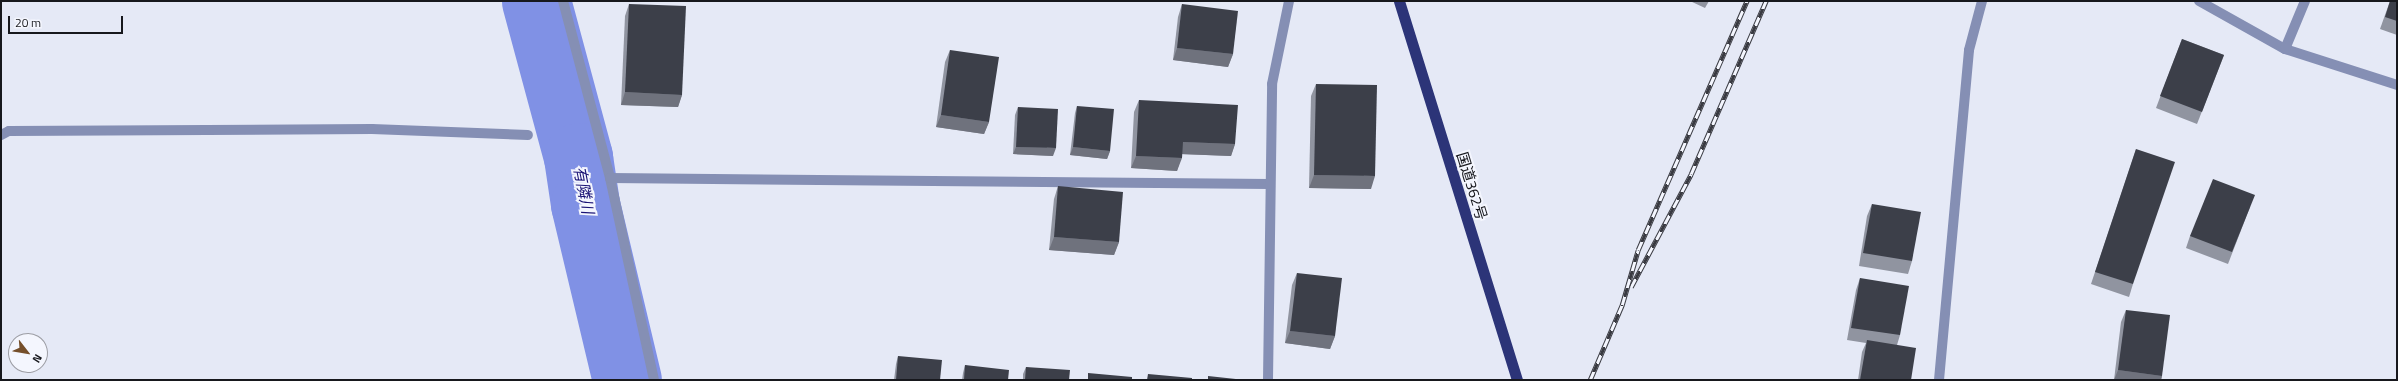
<!DOCTYPE html>
<html>
<head>
<meta charset="utf-8">
<style>
  body { margin:0 }
  #map { position:relative; width:2398px; height:381px; overflow:hidden; background:#e5e9f6; font-family:"Titillium Web","Noto Sans JP",sans-serif }
  div>[style] { position:absolute }
  .river>* { height:69px; margin:-34.5px; padding:0 34.5px; transform-origin:34.5px; border-radius:34.5px; background:#8091e5 }
  .minor>* { height:10px; margin:-5px; padding:0 5px; transform-origin:5px; border-radius:5px; background:#858fb4 }
  .trunk>* { height:11px; margin:-5.5px; padding:0 5.5px; transform-origin:5.5px; border-radius:5.5px; background:#2c3478 }
  .rail>* { height:4.5px; margin-top:-2.25px; transform-origin:0; background:repeating-linear-gradient(90deg,#f4f6fe 0 9px,#393a41 0 18px); box-sizing:border-box; border-block:1px solid #393a41 }
  .wall>* { inset:0; background:#9094a0 }
  .shaded-wall>* { inset:0; background:#6f727d }
  .building>* { inset:0; background:#3c3f49 }
  span { translate:-50% -50%; white-space:nowrap; text-align:center; line-height:1.15; -webkit-text-stroke:4px #f4f6fe; paint-order:stroke }
  .street-label { font-size:15px; color:#17181d }
  .water-label { font-size:16px; color:#191274; font-style:italic }
  .frame { position:absolute; inset:0; border:2px solid #17181d; pointer-events:none }
  .north { position:absolute; left:8px; top:333px; width:40px; height:40px; box-sizing:border-box; background:#f4f6fe; border:1px solid #9c9da4; border-radius:50%; rotate:121deg; font-size:11px; font-weight:700; line-height:16px; text-align:center; color:#17181d }
  .north::after { content:''; display:block; margin:auto; width:14px; height:18px; background:#754f2b; clip-path:polygon(50% 0,100% 100%,50% 72%,0 100%) }
  .scale { position:absolute; left:8px; top:16px; width:115px; height:18px; box-sizing:border-box; border:2px solid #17181d; border-top:0; padding-left:5px; font-size:12px; line-height:14px; white-space:nowrap; color:#17181d; -webkit-text-stroke:3px #f4f6fe; paint-order:stroke }
</style>
</head>
<body>
<div id="map">
  <div class="river">
    <div style="left:536px;top:1px;width:162px;rotate:74.9deg"></div>
    <div style="left:578px;top:157px;width:48px;rotate:81.5deg"></div>
    <div style="left:585px;top:204px;width:181px;rotate:76.6deg"></div>
  </div>
  <div class="minor">
    <div style="left:563px;top:1px;width:183px;rotate:75.1deg"></div>
    <div style="left:610px;top:178px;width:207px;rotate:77.7deg"></div>
    <div style="left:2199px;top:1px;width:98px;rotate:29.2deg"></div>
    <div style="left:2285px;top:49px;width:118px;rotate:17.8deg"></div>
    <div style="left:2285px;top:49px;width:52px;rotate:-67.4deg"></div>
    <div style="left:1px;top:135px;width:9px;rotate:-27deg"></div>
    <div style="left:9px;top:131px;width:363px;rotate:-0.3deg"></div>
    <div style="left:372px;top:129px;width:156px;rotate:2.2deg"></div>
    <div style="left:610px;top:178px;width:660px;rotate:0.52deg"></div>
    <div style="left:1268px;top:380px;width:296px;rotate:-89.2deg"></div>
    <div style="left:1272px;top:84px;width:85px;rotate:-78.4deg"></div>
    <div style="left:1939px;top:380px;width:331px;rotate:-84.8deg"></div>
    <div style="left:1969px;top:50px;width:51px;rotate:-75.1deg"></div>
  </div>
  <div class="trunk">
    <div style="left:1399px;top:1px;width:397px;rotate:72.7deg"></div>
  </div>
  <div class="rail">
    <div style="left:1631px;top:287px;width:128px;rotate:-62deg"></div>
    <div style="left:1691px;top:174px;width:189px;rotate:-66.6deg"></div>
    <div style="left:1590px;top:380px;width:82px;rotate:-66.9deg"></div>
    <div style="left:1622px;top:305px;width:57px;rotate:-73.8deg"></div>
    <div style="left:1638px;top:250px;width:272px;rotate:-66.4deg"></div>
  </div>
  <div class="wall">
    <div style="clip-path:polygon(1690px 1px,1709px 1px,1705px 8px)"></div>
    <div style="clip-path:polygon(2390px 1px,2397px 1px,2397px 35px,2380px 29px)"></div>
    <div style="clip-path:polygon(629px 4px,682px 95px,678px 107px,621px 105px,625px 16px)"></div>
    <div style="clip-path:polygon(1182px 4px,1233px 54px,1228px 67px,1173px 60px,1178px 17px)"></div>
    <div style="clip-path:polygon(2182px 39px,2224px 55px,2197px 124px,2156px 108px)"></div>
    <div style="clip-path:polygon(950px 50px,989px 122px,984px 134px,936px 127px,945px 62px)"></div>
    <div style="clip-path:polygon(1316px 84px,1371px 189px,1309px 188px,1311px 96px)"></div>
    <div style="clip-path:polygon(1139px 100px,1235px 144px,1231px 156px,1182px 154px,1177px 171px,1131px 168px,1134px 112px)"></div>
    <div style="clip-path:polygon(1077px 106px,1110px 151px,1107px 159px,1070px 155px,1075px 113px)"></div>
    <div style="clip-path:polygon(1018px 107px,1053px 156px,1013px 154px,1015px 115px)"></div>
    <div style="clip-path:polygon(2136px 149px,2133px 284px,2129px 297px,2091px 284px)"></div>
    <div style="clip-path:polygon(1058px 186px,1119px 242px,1114px 255px,1049px 250px,1054px 199px)"></div>
    <div style="clip-path:polygon(1872px 204px,1912px 261px,1908px 274px,1859px 266px,1867px 216px)"></div>
    <div style="clip-path:polygon(2250px 207px,2228px 264px,2186px 248px,2190px 236px)"></div>
    <div style="clip-path:polygon(1297px 273px,1335px 336px,1330px 349px,1285px 343px,1292px 285px)"></div>
    <div style="clip-path:polygon(1860px 278px,1900px 335px,1897px 345px,1911px 380px,1858px 380px,1862px 352px,1866px 343px,1847px 340px,1856px 290px)"></div>
    <div style="clip-path:polygon(2126px 310px,2162px 376px,2161px 380px,2114px 380px,2121px 322px)"></div>
    <div style="clip-path:polygon(898px 356px,940px 380px,894px 380px,896px 364px)"></div>
    <div style="clip-path:polygon(965px 365px,1008px 380px,962px 380px,963px 373px)"></div>
    <div style="clip-path:polygon(1026px 367px,1069px 380px,1023px 380px,1023px 374px)"></div>
  </div>
  <div class="shaded-wall">
    <div style="clip-path:polygon(1177px 48px,1233px 54px,1228px 67px,1173px 60px)"></div>
    <div style="clip-path:polygon(625px 92px,682px 95px,678px 107px,621px 105px)"></div>
    <div style="clip-path:polygon(941px 115px,989px 122px,984px 134px,936px 127px)"></div>
    <div style="clip-path:polygon(1183px 142px,1235px 144px,1231px 156px,1179px 154px)"></div>
    <div style="clip-path:polygon(1016px 147px,1056px 148px,1053px 156px,1013px 154px)"></div>
    <div style="clip-path:polygon(1073px 147px,1110px 151px,1107px 159px,1070px 155px)"></div>
    <div style="clip-path:polygon(1136px 156px,1182px 158px,1177px 171px,1131px 168px)"></div>
    <div style="clip-path:polygon(1314px 175px,1375px 176px,1371px 189px,1309px 188px)"></div>
    <div style="clip-path:polygon(1054px 237px,1119px 242px,1114px 255px,1049px 250px)"></div>
    <div style="clip-path:polygon(1290px 331px,1335px 336px,1330px 349px,1285px 343px)"></div>
    <div style="clip-path:polygon(2118px 370px,2162px 376px,2161px 380px,2114px 380px)"></div>
  </div>
  <div class="building">
    <div style="clip-path:polygon(2390px 1px,2397px 1px,2397px 21px,2385px 17px)"></div>
    <div style="clip-path:polygon(629px 4px,686px 6px,682px 95px,625px 92px)"></div>
    <div style="clip-path:polygon(1182px 4px,1238px 11px,1233px 54px,1177px 48px)"></div>
    <div style="clip-path:polygon(2182px 39px,2224px 55px,2202px 112px,2160px 96px)"></div>
    <div style="clip-path:polygon(950px 50px,999px 57px,989px 122px,941px 115px)"></div>
    <div style="clip-path:polygon(1316px 84px,1377px 85px,1375px 176px,1314px 175px)"></div>
    <div style="clip-path:polygon(1139px 100px,1238px 105px,1235px 144px,1183px 142px,1182px 158px,1136px 156px)"></div>
    <div style="clip-path:polygon(1077px 106px,1114px 109px,1110px 151px,1073px 147px)"></div>
    <div style="clip-path:polygon(1018px 107px,1058px 109px,1056px 148px,1016px 147px)"></div>
    <div style="clip-path:polygon(2136px 149px,2175px 162px,2133px 284px,2095px 272px)"></div>
    <div style="clip-path:polygon(2213px 179px,2255px 195px,2232px 252px,2190px 236px)"></div>
    <div style="clip-path:polygon(1058px 186px,1123px 192px,1119px 242px,1054px 237px)"></div>
    <div style="clip-path:polygon(1872px 204px,1921px 212px,1912px 261px,1863px 253px)"></div>
    <div style="clip-path:polygon(1297px 273px,1342px 278px,1335px 336px,1290px 331px)"></div>
    <div style="clip-path:polygon(1860px 278px,1909px 286px,1900px 335px,1851px 328px)"></div>
    <div style="clip-path:polygon(2126px 310px,2170px 315px,2162px 376px,2118px 370px)"></div>
    <div style="clip-path:polygon(1867px 340px,1916px 348px,1911px 380px,1860px 380px)"></div>
    <div style="clip-path:polygon(898px 356px,942px 360px,940px 380px,896px 380px)"></div>
    <div style="clip-path:polygon(965px 365px,1009px 370px,1008px 380px,964px 380px)"></div>
    <div style="clip-path:polygon(1026px 367px,1070px 370px,1069px 380px,1025px 380px)"></div>
    <div style="clip-path:polygon(1088px 373px,1132px 377px,1132px 380px,1088px 380px)"></div>
    <div style="clip-path:polygon(1148px 374px,1192px 378px,1192px 380px,1147px 380px)"></div>
    <div style="clip-path:polygon(1208px 376px,1245px 380px,1208px 380px)"></div>
  </div>
  <div class="street-label">
    <span style="left:1472px;top:186px;rotate:73deg">国道362号</span>
  </div>
  <div class="water-label">
    <span style="left:584px;top:190px;rotate:79deg">有隣川</span>
  </div>
  <div class="frame"></div>
  <div class="north">N</div>
  <div class="scale">20 m</div>
</div>
</body>
</html>
